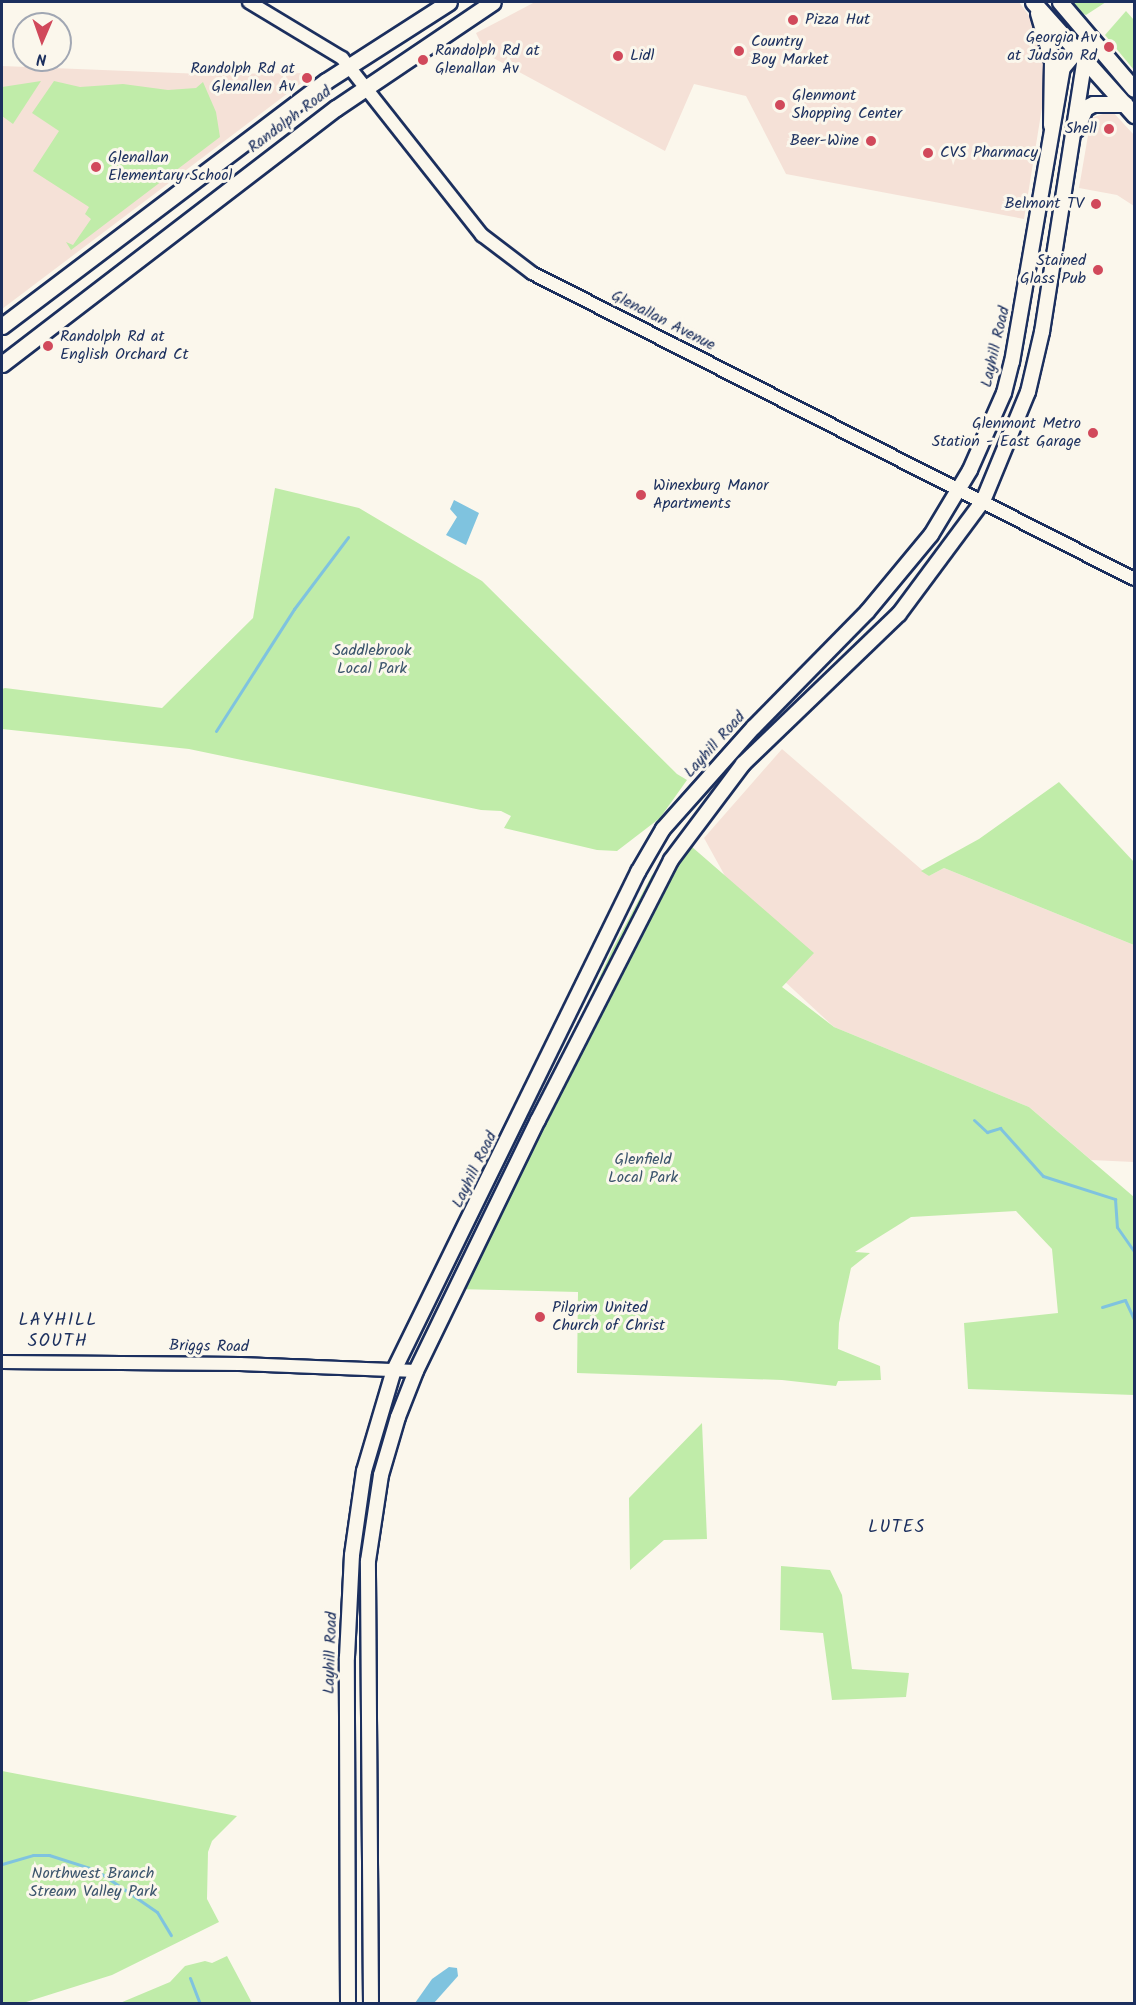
<!DOCTYPE html>
<html>
<head>
<meta charset="utf-8">
<style>
  body { margin:0 }
  #map { position:relative; width:1136px; height:2005px; overflow:hidden; background:#fbf7ec; font-family:Kalam,sans-serif }
  div>[style] { position:absolute }
  .built>* { inset:0; background:#f5e1d7 }
  .green>* { inset:0; background:#c0eca9 }
  .water>* { inset:0; background:#7fc3df }
  .stream>* { height:3px; margin:-1.5px; padding:0 1.5px; transform-origin:1.5px; border-radius:1.5px; background:#7fc3df }
  .roads { filter:drop-shadow(2px 0 #1b2f5e) drop-shadow(-2px 0 #1b2f5e) drop-shadow(0 2px #1b2f5e) drop-shadow(0 -2px #1b2f5e) }
  .tertiary>* { height:12px; margin:-6px; padding:0 6px; transform-origin:6px; border-radius:6px; background:#fbf7ec }
  .secondary>* { height:14px; margin:-7px; padding:0 7px; transform-origin:7px; border-radius:7px; background:#fbf7ec }
  .primary>* { height:15px; margin:-7.5px; padding:0 7.5px; transform-origin:7.5px; border-radius:7.5px; background:#fbf7ec }
  .dots>* { width:16px; height:16px; translate:-50% -50%; box-sizing:border-box; border:3px solid #fbf7ec; border-radius:50% }
  span { translate:-50% -50%; white-space:nowrap; text-align:center; line-height:1.15; -webkit-text-stroke:6px #fbf7ec; paint-order:stroke }
  .poi-label { font-size:16px; color:#1b2f5e }
  .left { translate:0 -50%; text-align:left }
  .right { translate:-100% -50%; text-align:right }
  .street-label { font-size:16px; color:#1b2f5e }
  .park-label { font-size:16px; color:#3c556d }
  .neighbourhood-label { font-size:18px; color:#1b2f5e; letter-spacing:1.5px }
  .frame { position:absolute; inset:0; border:3px solid #1b2f5e; pointer-events:none }
  .north { position:absolute; left:12px; top:12px; width:60px; height:60px; box-sizing:border-box; background:#fbf7ec; border:2px solid #a1a7b3; border-radius:50%; rotate:182deg; font-size:16px; font-weight:700; line-height:24px; text-align:center; color:#1b2f5e }
  .north::after { content:''; display:block; margin:auto; width:21px; height:27px; background:#d1495b; clip-path:polygon(50% 0,100% 100%,50% 72%,0 100%) }
</style>
</head>
<body>
<div id="map">
  <div class="built">
    <div style="clip-path:polygon(535px 2px,1019px 2px,1038px 28px,1044px 46px,1045px 89px,1024px 219px,786px 174px,746px 96px,694px 84px,665px 151px,486px 54px,476px 33px)"></div>
    <div style="clip-path:polygon(2px 66px,203px 74px,309px 73px,312px 75px,2px 309px)"></div>
    <div style="clip-path:polygon(1112px 111px,1134px 135px,1134px 206px,1117px 195px,1079px 188px,1091px 118px)"></div>
    <div style="clip-path:polygon(782px 749px,929px 876px,944px 868px,1134px 945px,1134px 1162px,1091px 1160px,1029px 1107px,834px 1027px,782px 979px,704px 838px)"></div>
  </div>
  <div class="green">
    <div style="clip-path:polygon(1070px 2px,1106px 2px,1086px 15px,1077px 11px)"></div>
    <div style="clip-path:polygon(1126px 11px,1134px 20px,1134px 70px,1105px 35px)"></div>
    <div style="clip-path:polygon(41px 81px,13px 124px,2px 116px,2px 87px)"></div>
    <div style="clip-path:polygon(54px 81px,80px 87px,123px 84px,168px 90px,196px 88px,203px 82px,216px 112px,220px 137px,71px 250px,66px 242px,73px 245px,91px 219px,85px 214px,89px 207px,33px 171px,59px 131px,32px 113px)"></div>
    <div style="clip-path:polygon(275px 488px,359px 508px,482px 581px,677px 774px,687px 780px,660px 818px,617px 851px,597px 850px,504px 828px,511px 816px,501px 811px,481px 810px,189px 749px,2px 729px,2px 689px,5px 688px,162px 708px,253px 618px)"></div>
    <div style="clip-path:polygon(1059px 782px,1134px 862px,1134px 945px,944px 868px,929px 876px,921px 871px,979px 839px)"></div>
    <div style="clip-path:polygon(684px 840px,814px 953px,782px 987px,834px 1027px,1029px 1107px,1134px 1197px,1134px 1395px,968px 1389px,964px 1323px,1058px 1313px,1052px 1249px,1016px 1211px,911px 1217px,855px 1252px,870px 1253px,851px 1268px,839px 1323px,838px 1349px,880px 1366px,881px 1380px,838px 1381px,836px 1386px,782px 1380px,577px 1373px,578px 1292px,455px 1289px,612px 950px,652px 875px)"></div>
    <div style="clip-path:polygon(702px 1423px,707px 1539px,664px 1540px,630px 1570px,629px 1498px)"></div>
    <div style="clip-path:polygon(781px 1566px,830px 1570px,842px 1595px,852px 1669px,909px 1673px,906px 1697px,832px 1700px,823px 1633px,780px 1630px)"></div>
    <div style="clip-path:polygon(2px 1771px,237px 1816px,212px 1841px,208px 1852px,207px 1899px,219px 1922px,112px 1975px,23px 2003px,2px 2003px)"></div>
    <div style="clip-path:polygon(227px 1956px,252px 2003px,120px 2003px,170px 1982px,185px 1966px,205px 1961px,212px 1963px)"></div>
  </div>
  <div class="water">
    <div style="clip-path:polygon(454px 500px,479px 513px,466px 545px,446px 535px,457px 517px,450px 509px)"></div>
    <div style="clip-path:polygon(449px 1967px,457px 1968px,458px 1976px,434px 2003px,415px 2003px,432px 1979px)"></div>
  </div>
  <div class="stream">
    <div style="left:216px;top:731px;width:145px;rotate:-57.4deg"></div>
    <div style="left:294px;top:609px;width:90px;rotate:-53.1deg"></div>
    <div style="left:974px;top:1120px;width:18px;rotate:43deg"></div>
    <div style="left:987px;top:1132px;width:14px;rotate:-17deg"></div>
    <div style="left:1000px;top:1128px;width:64px;rotate:48.1deg"></div>
    <div style="left:1043px;top:1176px;width:76px;rotate:17.7deg"></div>
    <div style="left:1115px;top:1199px;width:28px;rotate:86deg"></div>
    <div style="left:1117px;top:1227px;width:29px;rotate:55deg"></div>
    <div style="left:1102px;top:1307px;width:24px;rotate:-17deg"></div>
    <div style="left:1125px;top:1300px;width:21px;rotate:65deg"></div>
    <div style="left:2px;top:1864px;width:32px;rotate:-16deg"></div>
    <div style="left:33px;top:1855px;width:16px"></div>
    <div style="left:49px;top:1855px;width:49px;rotate:17.7deg"></div>
    <div style="left:96px;top:1870px;width:74px;rotate:34.5deg"></div>
    <div style="left:157px;top:1912px;width:27px;rotate:59deg"></div>
    <div style="left:190px;top:1978px;width:28px;rotate:69deg"></div>
  </div>
  <div class="roads">
    <div class="tertiary">
      <div style="left:249px;top:2px;width:109px;rotate:31.1deg"></div>
      <div style="left:342px;top:58px;width:226px;rotate:51.7deg"></div>
      <div style="left:482px;top:235px;width:63px;rotate:37.2deg"></div>
      <div style="left:532px;top:273px;width:675px;rotate:26.94deg"></div>
      <div style="left:2px;top:1362px;width:238px;rotate:0.5deg"></div>
      <div style="left:240px;top:1364px;width:176px;rotate:2.3deg"></div>
    </div>
    <div class="secondary">
      <div style="left:348px;top:2004px;width:347px;rotate:-90.2deg"></div>
      <div style="left:347px;top:1657px;width:102px;rotate:-87.2deg"></div>
      <div style="left:352px;top:1555px;width:85px;rotate:-81.9deg"></div>
      <div style="left:364px;top:1471px;width:105px;rotate:-73.5deg"></div>
      <div style="left:394px;top:1370px;width:555px;rotate:-63.9deg"></div>
      <div style="left:638px;top:872px;width:50px;rotate:-59.8deg"></div>
      <div style="left:663px;top:829px;width:137px;rotate:-48.3deg"></div>
      <div style="left:754px;top:727px;width:161px;rotate:-45.5deg"></div>
      <div style="left:867px;top:612px;width:100px;rotate:-50.3deg"></div>
      <div style="left:931px;top:535px;width:76px;rotate:-59deg"></div>
      <div style="left:970px;top:470px;width:84px;rotate:-66.2deg"></div>
      <div style="left:1004px;top:393px;width:32px;rotate:-76deg"></div>
      <div style="left:1012px;top:362px;width:298px;rotate:-80.2deg"></div>
      <div style="left:1063px;top:68px;width:39px;rotate:-50deg"></div>
      <div style="left:371px;top:2004px;width:443px;rotate:-90.4deg"></div>
      <div style="left:368px;top:1561px;width:87px;rotate:-81.4deg"></div>
      <div style="left:381px;top:1475px;width:60px;rotate:-73.7deg"></div>
      <div style="left:398px;top:1417px;width:49px;rotate:-68.6deg"></div>
      <div style="left:416px;top:1371px;width:279px;rotate:-64.1deg"></div>
      <div style="left:538px;top:1120px;width:292px;rotate:-62.9deg"></div>
      <div style="left:671px;top:860px;width:120px;rotate:-53.1deg"></div>
      <div style="left:743px;top:764px;width:216px;rotate:-43.9deg"></div>
      <div style="left:899px;top:614px;width:141px;rotate:-53.4deg"></div>
      <div style="left:983px;top:501px;width:118px;rotate:-67.6deg"></div>
      <div style="left:1028px;top:392px;width:62px;rotate:-76.9deg"></div>
      <div style="left:1042px;top:332px;width:283px;rotate:-81.1deg"></div>
    </div>
    <div class="primary">
      <div style="left:1033px;top:2px;width:152px;rotate:48.2deg"></div>
      <div style="left:1060px;top:2px;width:114px;rotate:49.6deg"></div>
      <div style="left:1038px;top:13px;width:50px;rotate:73.7deg"></div>
      <div style="left:1052px;top:61px;width:64px;rotate:90.9deg"></div>
      <div style="left:1076px;top:129px;width:23px;rotate:-67deg"></div>
      <div style="left:1085px;top:108px;width:9px;rotate:-27deg"></div>
      <div style="left:1093px;top:104px;width:32px"></div>
      <div style="left:2px;top:326px;width:406px;rotate:-37.1deg"></div>
      <div style="left:326px;top:81px;width:146px;rotate:-32.7deg"></div>
      <div style="left:2px;top:364px;width:421px;rotate:-37.5deg"></div>
      <div style="left:336px;top:108px;width:189px;rotate:-34deg"></div>
    </div>
  </div>
  <div class="dots">
    <div style="left:793px;top:20px;background:#d1495b"></div>
    <div style="left:1109px;top:47px;background:#d1495b"></div>
    <div style="left:739px;top:51px;background:#d1495b"></div>
    <div style="left:618px;top:56px;background:#d1495b"></div>
    <div style="left:423px;top:60px;background:#d1495b"></div>
    <div style="left:307px;top:78px;background:#d1495b"></div>
    <div style="left:780px;top:105px;background:#d1495b"></div>
    <div style="left:1109px;top:129px;background:#d1495b"></div>
    <div style="left:871px;top:141px;background:#d1495b"></div>
    <div style="left:928px;top:153px;background:#d1495b"></div>
    <div style="left:96px;top:167px;background:#d1495b"></div>
    <div style="left:1096px;top:204px;background:#d1495b"></div>
    <div style="left:1098px;top:270px;background:#d1495b"></div>
    <div style="left:48px;top:346px;background:#d1495b"></div>
    <div style="left:1093px;top:433px;background:#d1495b"></div>
    <div style="left:641px;top:495px;background:#d1495b"></div>
    <div style="left:540px;top:1317px;background:#d1495b"></div>
  </div>
  <div class="poi-label">
    <span class="left" style="left:805px;top:20px">Pizza Hut</span>
    <span class="right" style="left:1097px;top:47px">Georgia Av<br>at Judson Rd</span>
    <span class="left" style="left:751px;top:51px">Country<br>Boy Market</span>
    <span class="left" style="left:435px;top:60px">Randolph Rd at<br>Glenallan Av</span>
    <span class="left" style="left:630px;top:56px">Lidl</span>
    <span class="right" style="left:295px;top:78px">Randolph Rd at<br>Glenallen Av</span>
    <span class="left" style="left:792px;top:105px">Glenmont<br>Shopping Center</span>
    <span class="right" style="left:1097px;top:129px">Shell</span>
    <span class="right" style="left:859px;top:141px">Beer-Wine</span>
    <span class="left" style="left:940px;top:153px">CVS Pharmacy</span>
    <span class="left" style="left:108px;top:167px">Glenallan<br>Elementary School</span>
    <span class="right" style="left:1084px;top:204px">Belmont TV</span>
    <span class="right" style="left:1086px;top:270px">Stained<br>Glass Pub</span>
    <span class="left" style="left:60px;top:346px">Randolph Rd at<br>English Orchard Ct</span>
    <span class="right" style="left:1081px;top:433px">Glenmont Metro<br>Station - East Garage</span>
    <span class="left" style="left:653px;top:495px">Winexburg Manor<br>Apartments</span>
    <span class="left" style="left:552px;top:1317px">Pilgrim United<br>Church of Christ</span>
  </div>
  <div class="street-label">
    <span style="left:290px;top:120px;rotate:-37deg">Randolph Road</span>
    <span style="left:663px;top:321px;rotate:27deg">Glenallan Avenue</span>
    <span style="left:996px;top:347px;rotate:-77deg">Layhill Road</span>
    <span style="left:715px;top:745px;rotate:-48deg">Layhill Road</span>
    <span style="left:475px;top:1170px;rotate:-64deg">Layhill Road</span>
    <span style="left:209px;top:1347px;rotate:1deg">Briggs Road</span>
    <span style="left:331px;top:1653px;rotate:-88deg">Layhill Road</span>
  </div>
  <div class="park-label">
    <span style="left:372px;top:660px">Saddlebrook<br>Local Park</span>
    <span style="left:643px;top:1169px">Glenfield<br>Local Park</span>
    <span style="left:93px;top:1883px">Northwest Branch<br>Stream Valley Park</span>
  </div>
  <div class="neighbourhood-label">
    <span style="left:58px;top:1332px">LAYHILL<br>SOUTH</span>
    <span style="left:897px;top:1528px">LUTES</span>
  </div>
  <div class="frame"></div>
  <div class="north">N</div>
</div>
</body>
</html>
